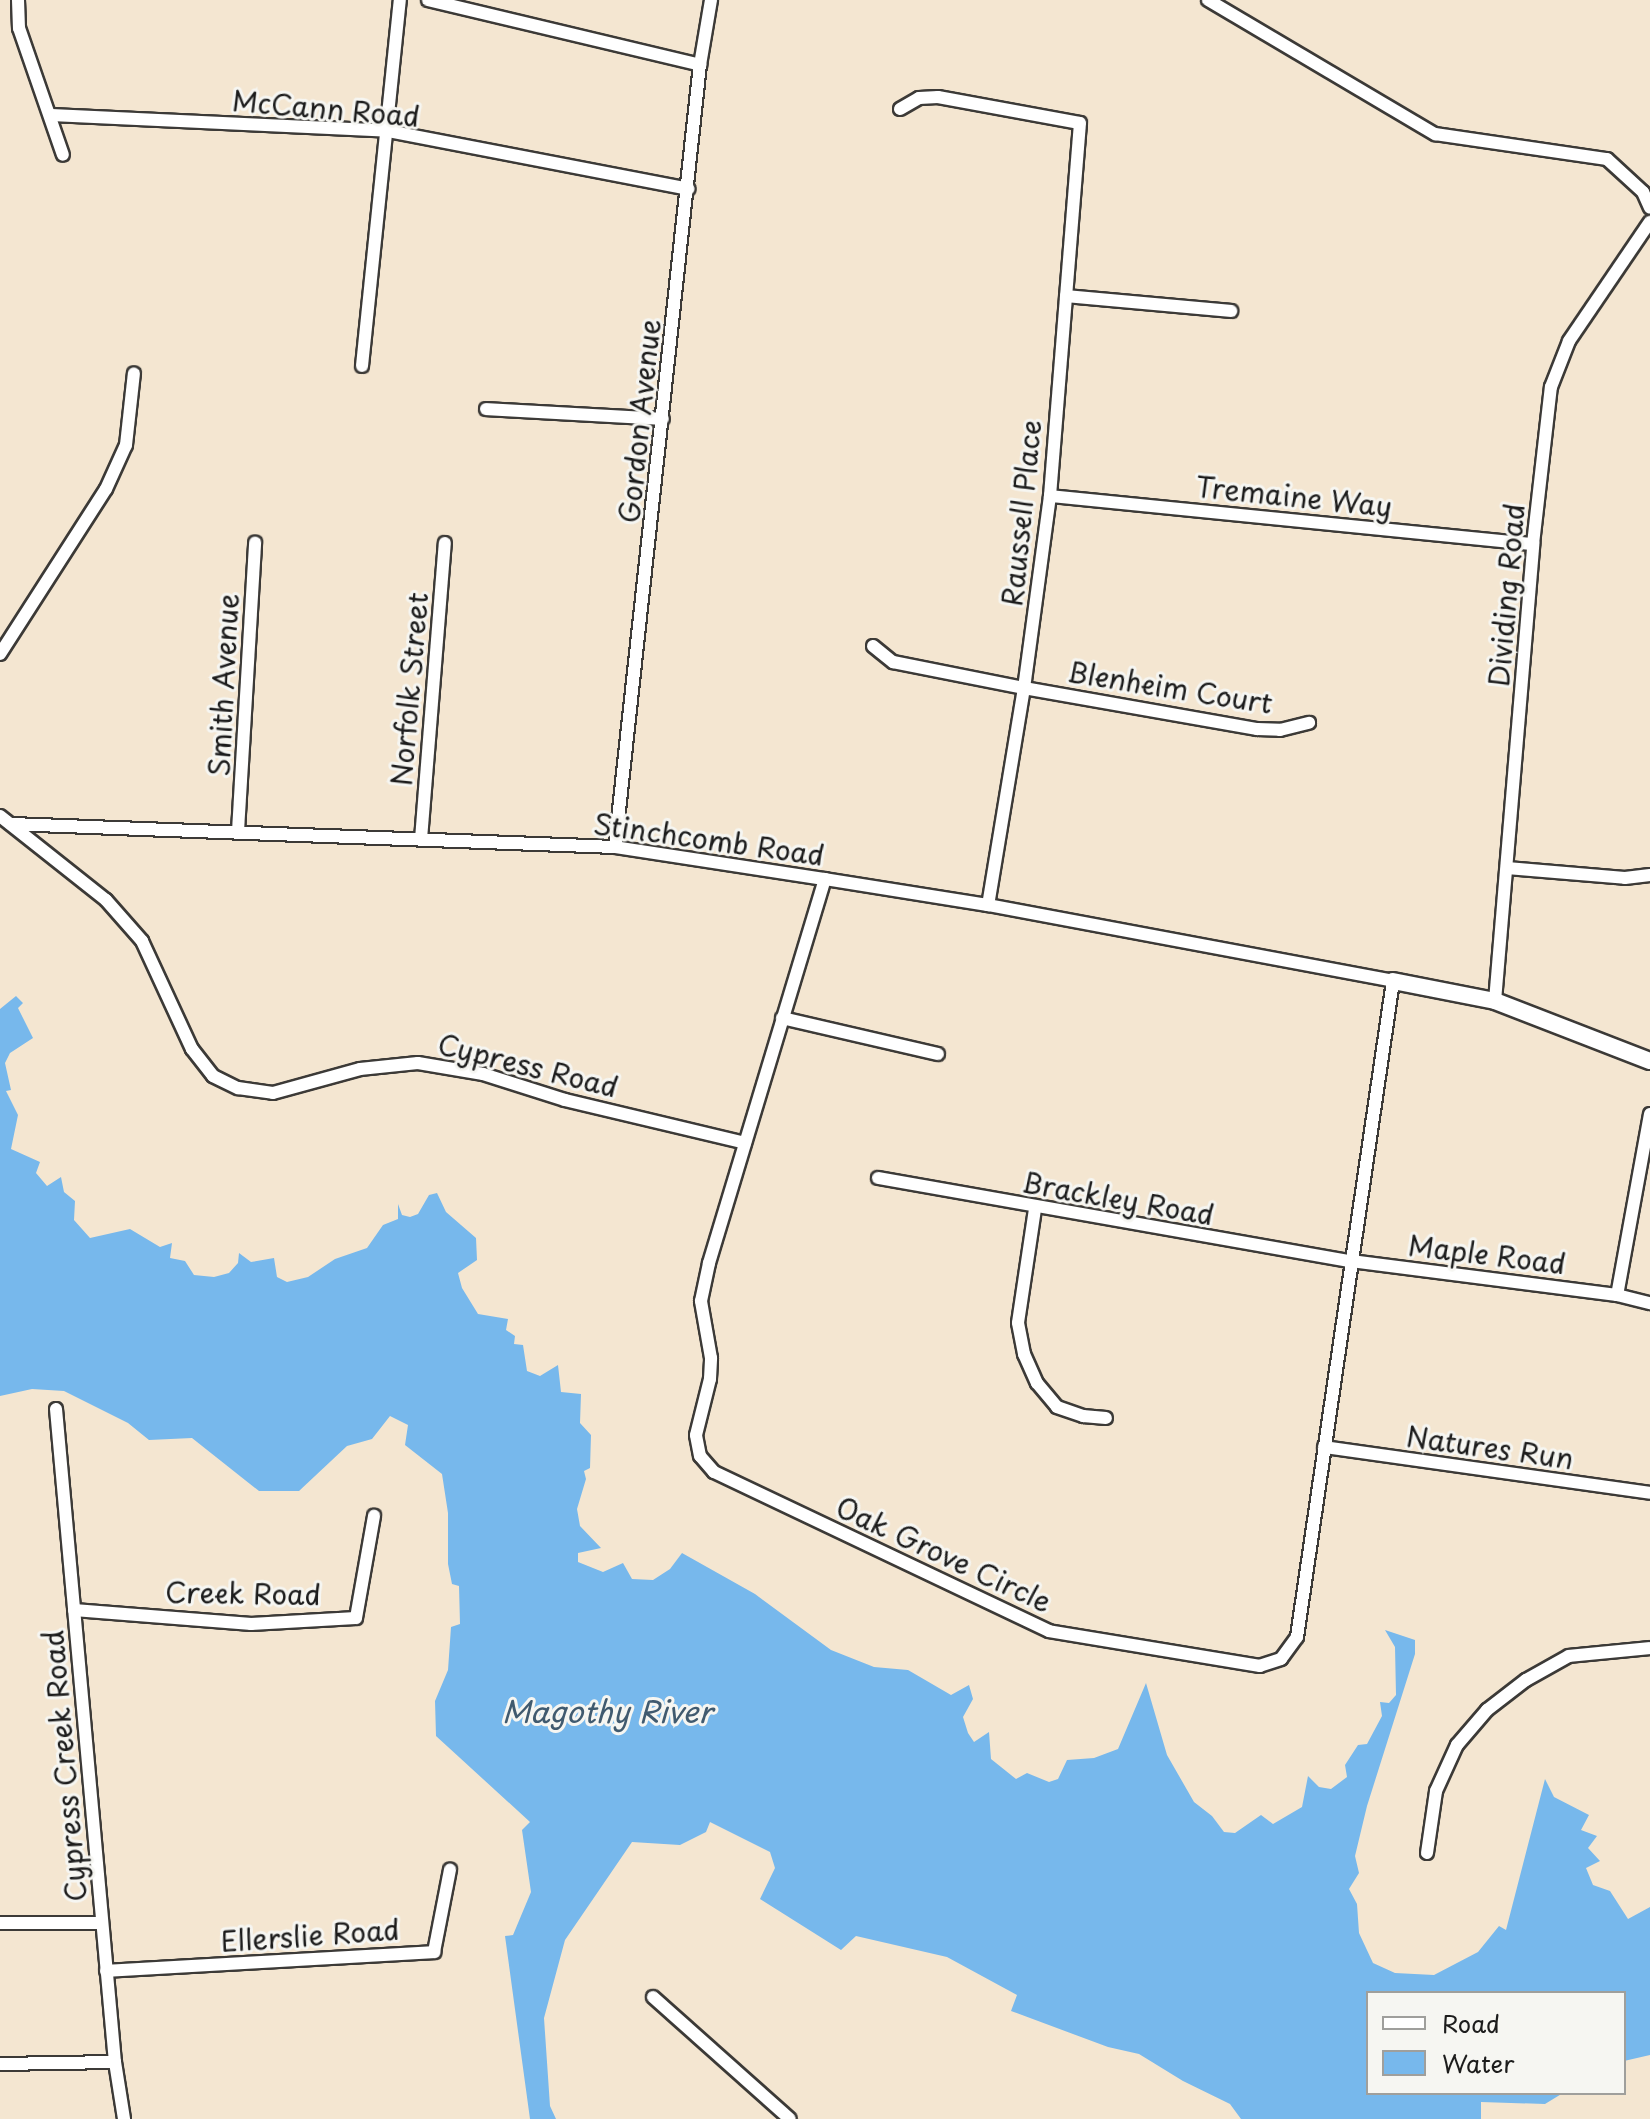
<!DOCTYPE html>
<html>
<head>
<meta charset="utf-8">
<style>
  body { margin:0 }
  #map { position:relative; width:1650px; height:2119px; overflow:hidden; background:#f4e6d1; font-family:"Playpen Sans",sans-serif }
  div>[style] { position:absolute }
  .water>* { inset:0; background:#77b8ec }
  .roads { filter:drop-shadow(2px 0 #3c3a37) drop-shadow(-2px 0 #3c3a37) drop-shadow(0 2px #3c3a37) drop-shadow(0 -2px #3c3a37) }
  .minor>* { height:12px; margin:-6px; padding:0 6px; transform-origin:6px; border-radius:6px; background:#fff }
  .tertiary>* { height:16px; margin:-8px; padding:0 8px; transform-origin:8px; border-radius:8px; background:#fff }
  span { translate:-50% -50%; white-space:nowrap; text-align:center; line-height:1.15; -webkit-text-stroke:6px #f6f6f2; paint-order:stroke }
  .street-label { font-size:28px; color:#1c1c1c }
  .water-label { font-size:30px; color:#405a6f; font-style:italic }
  .legend { position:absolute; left:1366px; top:1991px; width:260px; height:104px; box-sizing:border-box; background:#f6f6f2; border:2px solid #9f9f9c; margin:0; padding:10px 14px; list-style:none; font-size:24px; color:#1c1c1c }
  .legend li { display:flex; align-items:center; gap:16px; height:40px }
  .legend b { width:40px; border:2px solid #9f9f9c }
</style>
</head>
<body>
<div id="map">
  <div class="water">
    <div style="clip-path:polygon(16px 996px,23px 1003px,18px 1008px,33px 1038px,10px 1053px,5px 1063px,11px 1090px,6px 1091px,18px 1115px,11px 1149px,40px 1162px,36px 1173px,47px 1186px,61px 1177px,64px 1192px,75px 1201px,74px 1220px,90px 1238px,130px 1229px,160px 1247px,172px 1243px,170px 1258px,185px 1261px,194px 1275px,214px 1277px,229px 1273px,238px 1263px,239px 1253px,251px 1262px,274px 1258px,277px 1277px,287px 1282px,308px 1277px,335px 1259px,367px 1248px,383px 1225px,398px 1219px,398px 1204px,402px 1215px,410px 1217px,418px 1214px,429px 1195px,437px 1193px,446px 1212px,476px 1238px,477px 1260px,458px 1273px,462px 1288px,478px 1314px,508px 1319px,506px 1330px,515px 1336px,514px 1344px,523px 1345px,527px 1371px,540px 1376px,558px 1365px,561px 1392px,581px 1394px,580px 1423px,591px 1435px,590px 1468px,584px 1471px,586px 1479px,577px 1509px,580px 1526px,601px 1548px,578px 1553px,578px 1562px,603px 1572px,623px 1563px,632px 1579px,653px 1580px,670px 1569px,682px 1553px,755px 1594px,831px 1650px,874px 1667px,908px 1670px,951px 1695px,969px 1685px,973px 1699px,963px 1717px,968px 1733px,974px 1742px,989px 1732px,991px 1759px,1016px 1779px,1027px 1773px,1049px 1782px,1058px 1779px,1067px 1760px,1094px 1758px,1118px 1749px,1146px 1683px,1167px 1755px,1194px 1802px,1212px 1816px,1224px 1832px,1235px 1833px,1261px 1815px,1273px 1824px,1302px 1807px,1308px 1776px,1319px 1787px,1331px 1789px,1347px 1777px,1345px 1765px,1358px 1745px,1367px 1744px,1382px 1716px,1380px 1702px,1389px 1703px,1396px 1695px,1395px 1647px,1385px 1630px,1415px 1640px,1415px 1654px,1367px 1806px,1355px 1856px,1359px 1873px,1349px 1889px,1357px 1904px,1359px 1933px,1373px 1963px,1395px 1973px,1434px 1975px,1478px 1952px,1499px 1926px,1506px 1930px,1545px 1779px,1554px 1797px,1589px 1815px,1581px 1830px,1597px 1836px,1588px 1848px,1600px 1861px,1586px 1868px,1593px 1885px,1610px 1891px,1628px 1919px,1650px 1907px,1650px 2055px,1624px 2061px,1624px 1993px,1368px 1993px,1368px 2093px,1563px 2093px,1545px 2104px,1481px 2102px,1481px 2119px,1241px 2119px,1230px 2104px,1183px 2081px,1139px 2054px,1108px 2047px,1011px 2011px,1017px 1995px,947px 1957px,856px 1936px,841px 1950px,760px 1899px,775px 1868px,770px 1852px,710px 1822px,706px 1832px,680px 1845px,632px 1842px,565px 1940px,544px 2018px,550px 2106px,556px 2119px,530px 2119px,505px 1936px,513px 1935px,531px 1892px,522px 1830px,530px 1822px,436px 1736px,435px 1701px,448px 1670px,451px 1627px,460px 1624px,459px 1586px,452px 1584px,448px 1564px,448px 1513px,442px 1474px,405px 1445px,408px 1425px,390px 1416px,372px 1439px,347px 1446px,299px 1491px,259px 1491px,192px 1438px,149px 1440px,128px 1423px,64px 1391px,32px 1389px,0 1396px,0 1009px)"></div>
  </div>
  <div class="roads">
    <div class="minor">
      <div style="left:18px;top:0;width:28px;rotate:88deg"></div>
      <div style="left:19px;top:28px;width:134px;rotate:70.9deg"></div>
      <div style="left:428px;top:0;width:280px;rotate:13.4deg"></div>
      <div style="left:1208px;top:0;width:264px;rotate:30.6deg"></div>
      <div style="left:1435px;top:134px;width:174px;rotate:8.3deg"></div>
      <div style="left:1607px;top:159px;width:49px;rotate:42.5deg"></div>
      <div style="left:1643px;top:192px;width:17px;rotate:66deg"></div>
      <div style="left:900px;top:109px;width:22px;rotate:-30deg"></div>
      <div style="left:919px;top:98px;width:19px;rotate:-3deg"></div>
      <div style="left:938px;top:97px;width:144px;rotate:10.4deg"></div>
      <div style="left:1080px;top:123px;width:374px;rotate:94.6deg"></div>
      <div style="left:1050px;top:496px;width:194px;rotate:97.7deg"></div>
      <div style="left:1024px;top:688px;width:220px;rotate:99.4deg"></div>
      <div style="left:52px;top:115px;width:336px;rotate:2.7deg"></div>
      <div style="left:388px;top:131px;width:306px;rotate:10.9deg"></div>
      <div style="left:1066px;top:296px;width:166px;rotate:5.2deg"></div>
      <div style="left:362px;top:366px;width:368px;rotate:-84.1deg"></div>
      <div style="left:486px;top:409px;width:177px;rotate:3.2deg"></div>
      <div style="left:1050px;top:496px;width:485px;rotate:5.7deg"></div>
      <div style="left:873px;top:646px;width:26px;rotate:39deg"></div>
      <div style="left:893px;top:662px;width:134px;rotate:11.2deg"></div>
      <div style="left:1024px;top:688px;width:237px;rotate:10deg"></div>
      <div style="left:1257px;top:729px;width:23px;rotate:2deg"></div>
      <div style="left:1280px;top:730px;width:30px;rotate:-14deg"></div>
      <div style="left:0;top:654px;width:196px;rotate:-57.3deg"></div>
      <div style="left:106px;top:489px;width:48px;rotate:-65.6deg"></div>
      <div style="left:126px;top:445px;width:72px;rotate:-83.7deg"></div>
      <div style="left:0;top:816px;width:135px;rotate:38.4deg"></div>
      <div style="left:106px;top:900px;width:55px;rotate:48.7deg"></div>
      <div style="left:142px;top:941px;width:119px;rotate:65.2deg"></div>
      <div style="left:192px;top:1049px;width:34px;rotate:52deg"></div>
      <div style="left:213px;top:1076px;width:28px;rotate:26deg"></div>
      <div style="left:238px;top:1088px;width:35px;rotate:8deg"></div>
      <div style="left:273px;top:1093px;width:90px;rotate:-15.4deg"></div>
      <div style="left:360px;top:1069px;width:58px;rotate:-5.9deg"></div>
      <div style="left:418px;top:1063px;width:66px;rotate:9.6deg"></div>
      <div style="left:483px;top:1074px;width:86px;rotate:17.6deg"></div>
      <div style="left:565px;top:1100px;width:185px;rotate:13.4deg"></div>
      <div style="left:11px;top:824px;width:604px;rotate:2.18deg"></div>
      <div style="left:615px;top:847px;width:212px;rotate:8.7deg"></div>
      <div style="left:825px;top:879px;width:165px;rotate:9.1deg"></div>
      <div style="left:988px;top:905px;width:412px;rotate:10.6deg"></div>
      <div style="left:1393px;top:981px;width:663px;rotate:98.33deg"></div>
      <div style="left:1297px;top:1637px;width:27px;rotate:126deg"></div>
      <div style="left:1281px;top:1659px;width:22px;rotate:162deg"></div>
      <div style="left:1260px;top:1666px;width:214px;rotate:-170.6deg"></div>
      <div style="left:1049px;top:1631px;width:371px;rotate:-154.6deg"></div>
      <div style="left:714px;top:1472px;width:21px;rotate:-131deg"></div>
      <div style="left:700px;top:1456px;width:21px;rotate:-101deg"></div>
      <div style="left:696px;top:1435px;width:58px;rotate:-76deg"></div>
      <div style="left:710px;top:1379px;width:21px;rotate:-87deg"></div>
      <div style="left:711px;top:1358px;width:58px;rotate:-100deg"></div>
      <div style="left:701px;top:1301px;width:39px;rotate:-78deg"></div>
      <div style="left:709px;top:1263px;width:401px;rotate:-73.2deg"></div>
      <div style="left:238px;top:831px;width:289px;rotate:-86.6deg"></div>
      <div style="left:421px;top:839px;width:297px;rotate:-85.4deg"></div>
      <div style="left:615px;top:847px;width:787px;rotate:-83.8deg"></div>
      <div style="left:700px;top:65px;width:66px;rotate:-80.4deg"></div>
      <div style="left:1507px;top:868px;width:118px;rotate:4.8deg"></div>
      <div style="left:1625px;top:878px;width:25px;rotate:-7deg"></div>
      <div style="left:1495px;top:1001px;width:459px;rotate:-85.2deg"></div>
      <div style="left:1533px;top:544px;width:158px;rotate:-83.5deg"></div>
      <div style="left:1551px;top:387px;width:49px;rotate:-68.6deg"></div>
      <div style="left:1569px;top:341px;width:144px;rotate:-55.8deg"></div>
      <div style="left:782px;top:1018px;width:160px;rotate:13deg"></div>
      <div style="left:1650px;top:1114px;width:184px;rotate:100.3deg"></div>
      <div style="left:1617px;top:1295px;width:34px;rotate:14deg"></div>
      <div style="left:878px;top:1178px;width:480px;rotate:10deg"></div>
      <div style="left:1351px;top:1261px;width:268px;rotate:7.3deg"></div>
      <div style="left:1035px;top:1209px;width:115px;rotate:98.5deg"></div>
      <div style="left:1018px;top:1323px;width:32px;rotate:79deg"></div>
      <div style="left:1024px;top:1354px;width:32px;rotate:66deg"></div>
      <div style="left:1037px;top:1383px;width:31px;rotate:50deg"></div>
      <div style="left:1057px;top:1407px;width:28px;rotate:19deg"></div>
      <div style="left:1083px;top:1416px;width:23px;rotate:5deg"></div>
      <div style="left:56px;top:1409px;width:656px;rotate:84.84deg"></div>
      <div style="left:115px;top:2062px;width:58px;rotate:81deg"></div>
      <div style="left:1324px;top:1447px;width:329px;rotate:8deg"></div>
      <div style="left:74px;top:1610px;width:178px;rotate:4.5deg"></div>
      <div style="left:251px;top:1624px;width:105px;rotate:-3.3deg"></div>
      <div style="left:356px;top:1618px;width:104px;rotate:-80deg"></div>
      <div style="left:1427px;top:1853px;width:63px;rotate:-81.7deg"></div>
      <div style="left:1436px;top:1791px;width:51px;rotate:-65.5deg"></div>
      <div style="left:1457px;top:1745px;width:46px;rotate:-49.4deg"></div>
      <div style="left:1487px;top:1710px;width:49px;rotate:-37.6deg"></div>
      <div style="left:1526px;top:1680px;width:49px;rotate:-29.2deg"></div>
      <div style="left:1569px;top:1656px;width:81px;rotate:-5.6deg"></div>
      <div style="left:0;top:1923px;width:102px"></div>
      <div style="left:106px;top:1971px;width:329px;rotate:-3.3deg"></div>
      <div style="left:434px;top:1952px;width:84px;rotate:-79deg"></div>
      <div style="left:653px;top:1997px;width:183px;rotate:41.7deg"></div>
      <div style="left:0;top:2064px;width:115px;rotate:-1deg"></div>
    </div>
    <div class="tertiary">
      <div style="left:1393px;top:981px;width:104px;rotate:11.1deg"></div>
      <div style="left:1495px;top:1001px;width:166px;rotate:21.2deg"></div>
    </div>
  </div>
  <div class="street-label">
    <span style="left:326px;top:108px;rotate:5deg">McCann Road</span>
    <span style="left:639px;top:421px;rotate:-84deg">Gordon Avenue</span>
    <span style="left:1294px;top:496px;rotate:6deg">Tremaine Way</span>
    <span style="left:1021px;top:513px;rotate:-84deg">Raussell Place</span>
    <span style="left:1506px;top:595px;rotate:-85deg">Dividing Road</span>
    <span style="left:223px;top:685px;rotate:-87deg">Smith Avenue</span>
    <span style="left:1170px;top:687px;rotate:9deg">Blenheim Court</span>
    <span style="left:409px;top:689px;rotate:-85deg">Norfolk Street</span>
    <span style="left:709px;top:839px;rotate:8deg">Stinchcomb Road</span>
    <span style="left:528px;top:1065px;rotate:14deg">Cypress Road</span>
    <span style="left:1118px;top:1198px;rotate:10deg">Brackley Road</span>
    <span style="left:1487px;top:1254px;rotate:7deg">Maple Road</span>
    <span style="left:1490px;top:1447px;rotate:8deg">Natures Run</span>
    <span style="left:944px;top:1554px;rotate:25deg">Oak Grove Circle</span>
    <span style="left:243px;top:1593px;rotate:1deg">Creek Road</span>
    <span style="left:64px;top:1766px;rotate:-95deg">Cypress Creek Road</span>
    <span style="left:310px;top:1935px;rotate:-4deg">Ellerslie Road</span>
  </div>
  <div class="water-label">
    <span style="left:607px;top:1711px">Magothy River</span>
  </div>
  <ul class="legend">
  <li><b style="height:10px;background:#fff"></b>Road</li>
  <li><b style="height:22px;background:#77b8ec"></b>Water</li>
  </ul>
</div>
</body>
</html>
